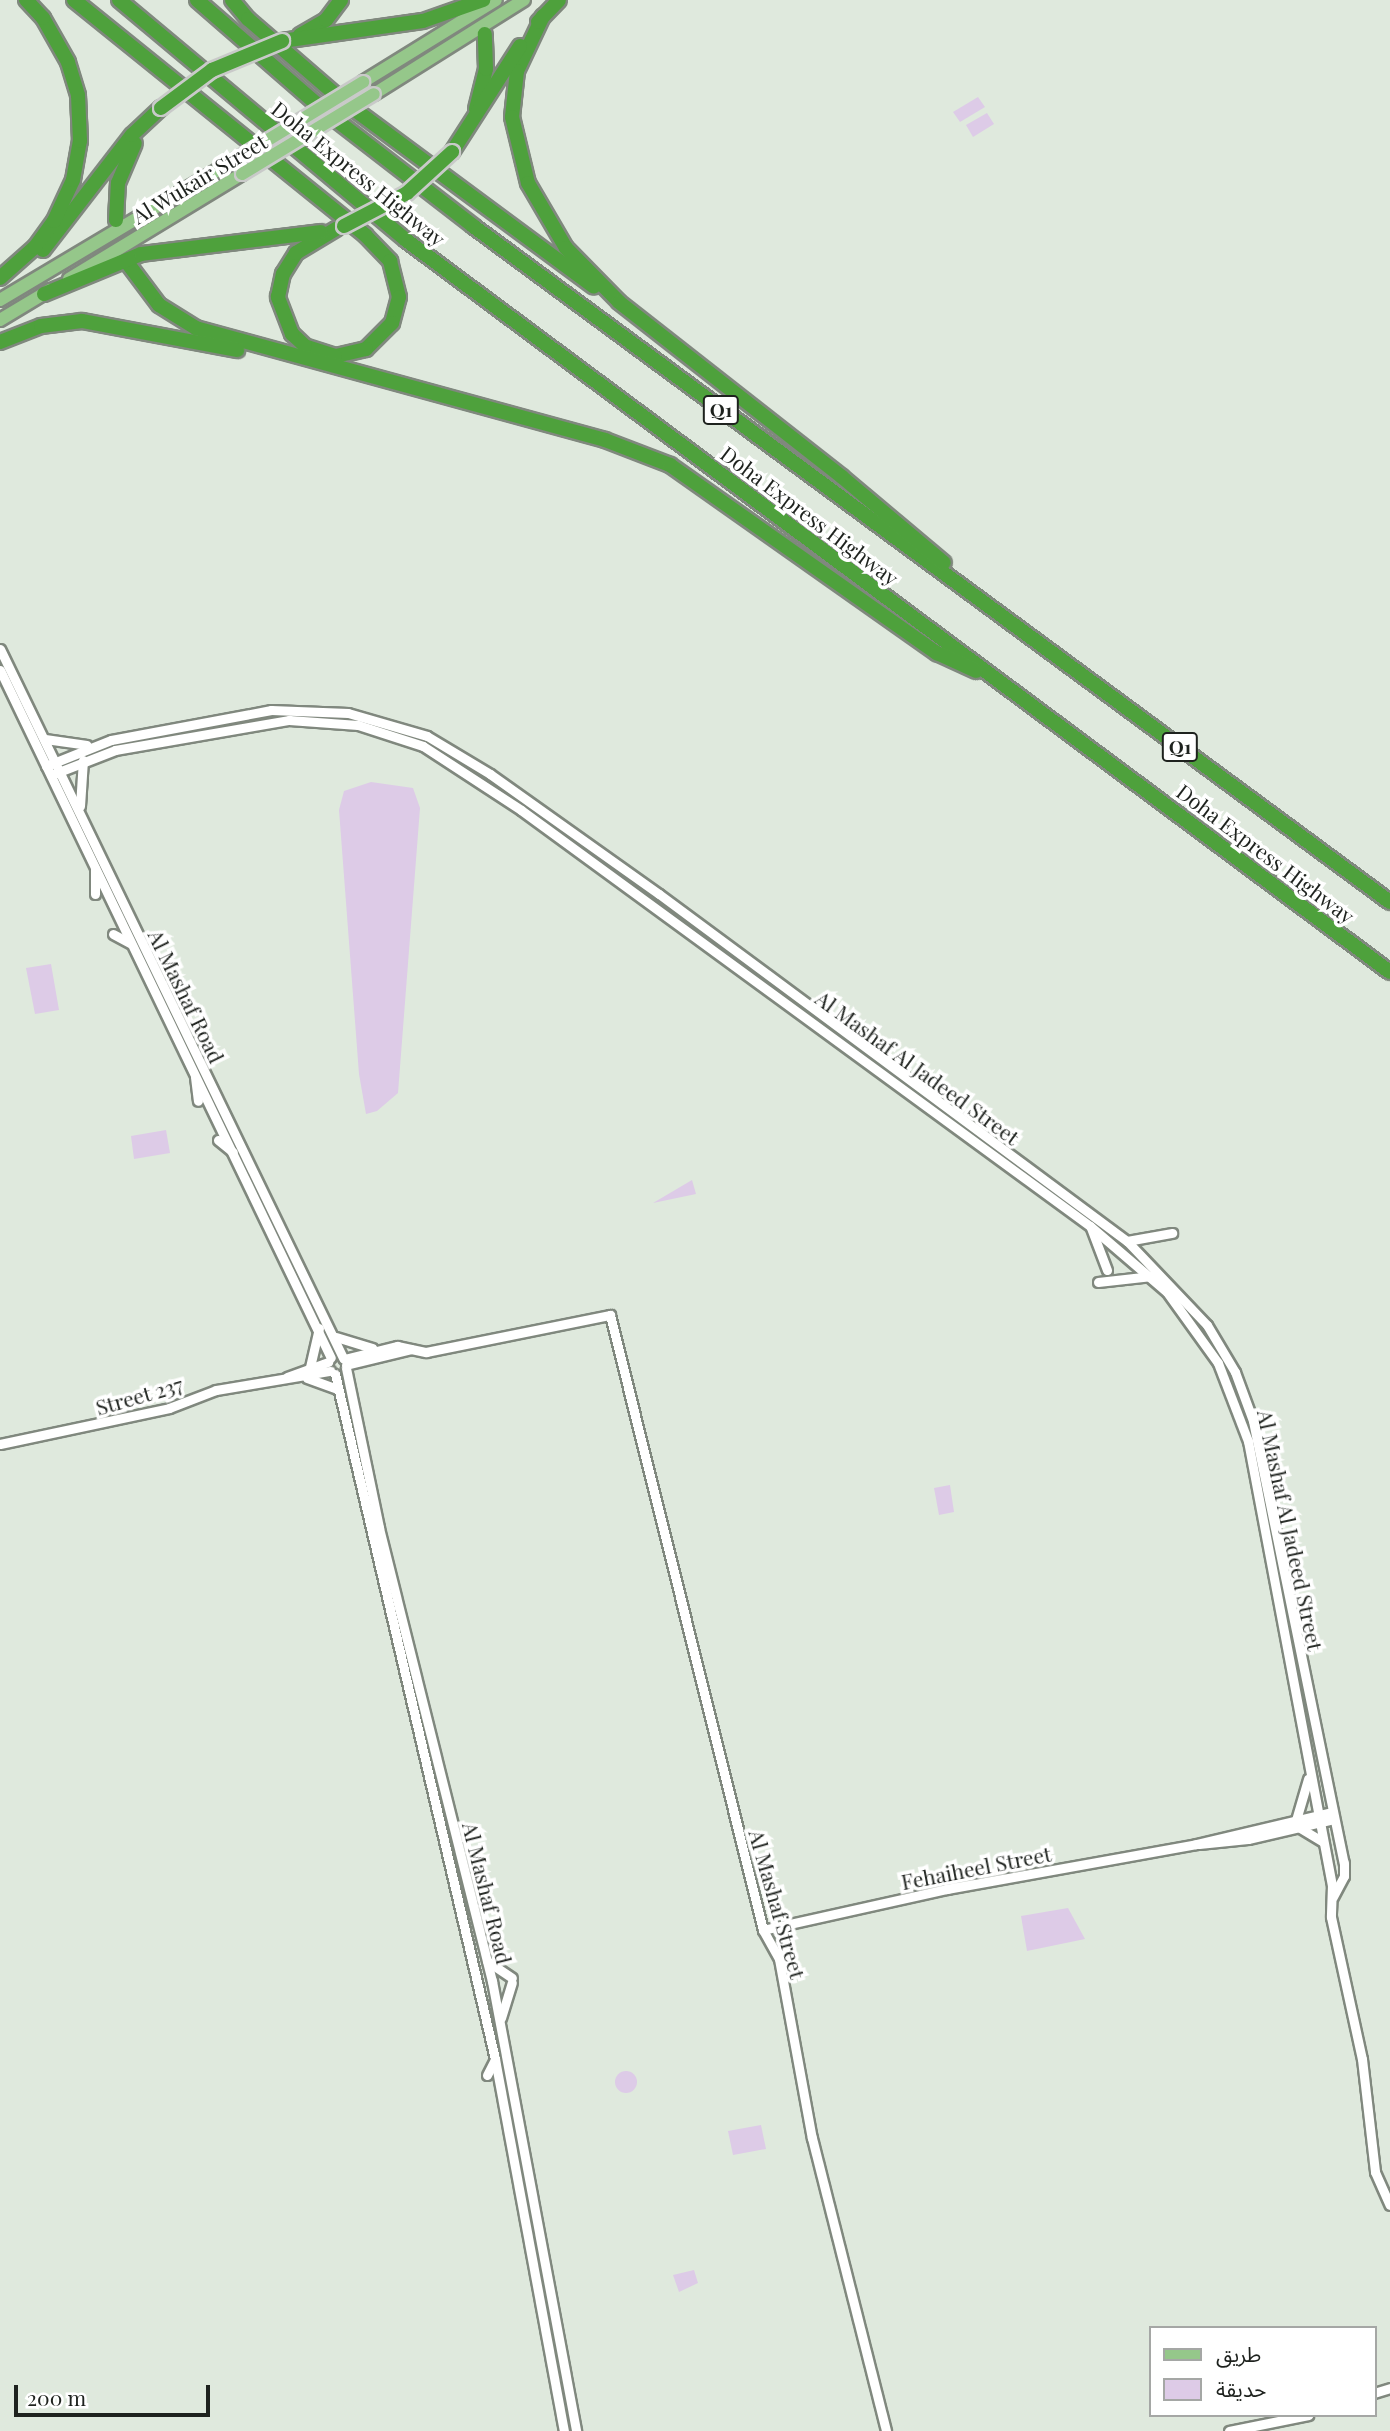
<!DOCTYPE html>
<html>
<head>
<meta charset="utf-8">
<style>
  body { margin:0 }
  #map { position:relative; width:1390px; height:2431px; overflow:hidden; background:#dfe9dd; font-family:"Playfair Display","Noto Sans Arabic",serif }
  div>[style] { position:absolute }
  .green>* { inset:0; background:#ddcbe7 }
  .round { border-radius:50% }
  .roads { filter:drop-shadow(2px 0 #80887e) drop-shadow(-2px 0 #80887e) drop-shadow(0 2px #80887e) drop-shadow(0 -2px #80887e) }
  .minor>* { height:9px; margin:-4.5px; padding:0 4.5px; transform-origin:4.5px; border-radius:4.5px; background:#fff }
  .major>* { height:12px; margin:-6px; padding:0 6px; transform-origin:6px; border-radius:6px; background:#95c78a }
  .highway>* { height:14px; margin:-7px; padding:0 7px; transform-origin:7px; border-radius:7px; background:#4ea13c }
  .bridges { filter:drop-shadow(2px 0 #c9cac9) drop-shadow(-2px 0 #c9cac9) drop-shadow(0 2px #c9cac9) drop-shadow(0 -2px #c9cac9) }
  .major-bridge>* { height:12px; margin:-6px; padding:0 6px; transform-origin:6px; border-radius:6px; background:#95c78a }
  .highway-bridge>* { height:14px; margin:-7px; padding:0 7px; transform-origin:7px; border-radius:7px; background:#4ea13c }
  span { translate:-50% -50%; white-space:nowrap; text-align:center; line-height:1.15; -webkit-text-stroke:7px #fff; paint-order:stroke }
  .shield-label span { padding:2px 5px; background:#fff; border:2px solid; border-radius:5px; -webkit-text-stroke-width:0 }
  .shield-label { font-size:19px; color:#1e221e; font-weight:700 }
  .street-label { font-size:21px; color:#1e221e }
  .legend { position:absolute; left:1149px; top:2326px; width:228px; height:91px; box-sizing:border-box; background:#fff; border:2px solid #a5a7a5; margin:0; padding:9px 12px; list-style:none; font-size:21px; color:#1e221e }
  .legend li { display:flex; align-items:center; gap:14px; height:35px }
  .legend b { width:35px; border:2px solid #a5a7a5 }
  .scale { position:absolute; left:14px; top:2385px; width:196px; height:32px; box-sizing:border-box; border:4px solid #1e221e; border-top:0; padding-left:9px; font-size:21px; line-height:24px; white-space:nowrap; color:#1e221e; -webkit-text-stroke:5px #fff; paint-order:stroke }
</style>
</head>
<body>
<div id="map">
  <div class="green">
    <div style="clip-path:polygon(978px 97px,985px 107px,960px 122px,953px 112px)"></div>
    <div style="clip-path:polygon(987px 113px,994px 124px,973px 137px,966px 125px)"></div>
    <div style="clip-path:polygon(371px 782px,413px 788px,420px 808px,398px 1093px,377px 1111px,366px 1114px,359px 1074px,339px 810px,344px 791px)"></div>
    <div style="clip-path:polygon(51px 964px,59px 1010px,35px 1014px,26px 968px)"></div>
    <div style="clip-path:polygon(166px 1130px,170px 1153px,134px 1159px,131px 1136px)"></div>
    <div style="clip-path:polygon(692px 1180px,696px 1194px,653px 1203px)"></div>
    <div style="clip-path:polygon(950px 1485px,954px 1512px,939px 1515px,934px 1488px)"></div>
    <div style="clip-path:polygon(1068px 1908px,1085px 1939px,1027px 1951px,1021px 1916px)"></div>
    <div class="round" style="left:615px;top:2071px;width:22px;height:22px"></div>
    <div style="clip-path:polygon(761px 2125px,766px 2149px,733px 2155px,728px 2131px)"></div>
    <div style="clip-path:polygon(694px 2270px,698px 2283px,679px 2292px,673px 2275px)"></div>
  </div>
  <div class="roads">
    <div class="minor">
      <div style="left:0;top:649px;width:788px;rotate:64.18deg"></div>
      <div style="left:0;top:670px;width:763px;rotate:64.31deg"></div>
      <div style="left:45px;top:739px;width:42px;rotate:8.1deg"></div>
      <div style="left:46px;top:766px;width:70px;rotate:-21.8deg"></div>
      <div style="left:111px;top:740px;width:163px;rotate:-10.6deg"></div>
      <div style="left:271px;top:710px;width:77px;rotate:2.2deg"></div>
      <div style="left:348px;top:713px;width:82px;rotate:16.2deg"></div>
      <div style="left:427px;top:736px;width:74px;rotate:31.1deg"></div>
      <div style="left:490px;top:774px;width:207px;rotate:35.4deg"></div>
      <div style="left:659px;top:894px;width:583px;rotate:36.56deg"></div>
      <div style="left:1127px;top:1241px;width:116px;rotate:46.4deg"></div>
      <div style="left:1207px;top:1325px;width:55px;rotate:59.2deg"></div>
      <div style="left:1235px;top:1372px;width:52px;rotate:69.8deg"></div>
      <div style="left:1253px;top:1421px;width:451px;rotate:78.4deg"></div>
      <div style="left:1344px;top:1863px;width:13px;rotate:90deg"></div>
      <div style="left:1344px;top:1876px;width:24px;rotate:118deg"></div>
      <div style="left:51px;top:775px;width:69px;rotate:-21.3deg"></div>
      <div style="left:115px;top:750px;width:177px;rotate:-9.8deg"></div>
      <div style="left:289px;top:720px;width:69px;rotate:4.1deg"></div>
      <div style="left:358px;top:725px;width:68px;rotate:17.9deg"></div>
      <div style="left:423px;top:746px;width:117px;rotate:33.1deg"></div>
      <div style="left:521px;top:810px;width:705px;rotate:36.17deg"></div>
      <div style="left:1090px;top:1226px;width:101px;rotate:40.6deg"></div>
      <div style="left:1167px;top:1292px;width:87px;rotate:54.3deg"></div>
      <div style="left:1218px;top:1363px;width:84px;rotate:69deg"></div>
      <div style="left:1248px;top:1441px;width:452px;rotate:79.3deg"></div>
      <div style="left:1332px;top:1885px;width:32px;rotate:92deg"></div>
      <div style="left:1331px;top:1917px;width:145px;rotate:77.7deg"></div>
      <div style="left:1362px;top:2059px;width:114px;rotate:83.4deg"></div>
      <div style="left:1375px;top:2172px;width:36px;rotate:66deg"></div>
      <div style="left:80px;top:806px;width:46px;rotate:-86.3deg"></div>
      <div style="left:95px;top:894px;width:25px;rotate:-90deg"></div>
      <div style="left:113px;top:934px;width:19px;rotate:28deg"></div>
      <div style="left:195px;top:1077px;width:24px;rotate:83deg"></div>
      <div style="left:218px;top:1140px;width:19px;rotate:39deg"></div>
      <div style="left:1091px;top:1228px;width:45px;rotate:69.1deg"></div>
      <div style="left:1127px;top:1241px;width:46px;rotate:-10.1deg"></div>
      <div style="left:1098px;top:1282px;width:54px;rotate:-6.3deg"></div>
      <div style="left:336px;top:1337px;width:38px;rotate:17deg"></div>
      <div style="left:344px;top:1359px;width:55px;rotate:-13.8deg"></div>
      <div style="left:397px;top:1346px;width:30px;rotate:12deg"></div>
      <div style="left:426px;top:1352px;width:188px;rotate:-11.4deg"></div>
      <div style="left:610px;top:1315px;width:634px;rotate:76.03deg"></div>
      <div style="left:763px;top:1930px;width:33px;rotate:61deg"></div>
      <div style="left:779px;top:1959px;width:182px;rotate:79.6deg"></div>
      <div style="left:812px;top:2138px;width:302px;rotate:75.8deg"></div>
      <div style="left:346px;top:1365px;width:67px;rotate:-13.8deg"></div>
      <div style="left:310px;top:1367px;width:40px;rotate:-77deg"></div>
      <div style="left:346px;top:1368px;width:163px;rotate:78.3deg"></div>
      <div style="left:379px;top:1528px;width:467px;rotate:76deg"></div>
      <div style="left:492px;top:1981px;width:458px;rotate:79.4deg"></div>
      <div style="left:335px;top:1374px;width:703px;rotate:76.85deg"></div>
      <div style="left:495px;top:2059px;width:378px;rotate:79.5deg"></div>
      <div style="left:287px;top:1377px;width:44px;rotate:-20.1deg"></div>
      <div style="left:307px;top:1378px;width:33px;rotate:20deg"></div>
      <div style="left:0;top:1444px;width:173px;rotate:-12deg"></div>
      <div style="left:169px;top:1408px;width:50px;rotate:-21deg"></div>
      <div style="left:216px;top:1390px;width:116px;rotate:-9.5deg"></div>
      <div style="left:1296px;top:1820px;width:43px;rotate:-73.7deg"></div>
      <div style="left:1300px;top:1828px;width:27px;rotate:31deg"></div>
      <div style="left:1199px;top:1844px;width:49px;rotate:-5.8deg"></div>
      <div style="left:1248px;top:1839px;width:88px;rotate:-13.1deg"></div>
      <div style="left:763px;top:1930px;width:189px;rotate:-12.6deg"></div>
      <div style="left:947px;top:1889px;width:253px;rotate:-10.2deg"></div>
      <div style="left:1196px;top:1844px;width:140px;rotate:-13.2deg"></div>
      <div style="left:487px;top:1961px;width:30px;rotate:34deg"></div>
      <div style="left:501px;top:2018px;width:37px;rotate:-73deg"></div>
      <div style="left:487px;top:2075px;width:18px;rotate:-63deg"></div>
      <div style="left:1374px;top:2393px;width:17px;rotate:-17deg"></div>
      <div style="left:1229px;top:2431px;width:81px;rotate:-11.4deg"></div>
    </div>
    <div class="major">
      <div style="left:363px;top:82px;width:156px;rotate:-31.7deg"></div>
      <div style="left:374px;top:94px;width:177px;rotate:-32.1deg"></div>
      <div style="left:69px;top:279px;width:202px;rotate:-31.3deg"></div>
      <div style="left:0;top:300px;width:268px;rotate:-30.8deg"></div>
      <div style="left:0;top:320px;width:58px;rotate:-31deg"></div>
    </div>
    <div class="highway">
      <div style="left:74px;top:0;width:375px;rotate:38.9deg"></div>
      <div style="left:366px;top:236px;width:35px;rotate:46deg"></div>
      <div style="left:390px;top:261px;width:37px;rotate:76deg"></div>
      <div style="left:399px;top:297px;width:27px;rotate:105deg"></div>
      <div style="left:392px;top:323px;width:37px;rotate:135deg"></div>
      <div style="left:366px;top:349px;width:32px;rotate:167deg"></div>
      <div style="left:335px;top:356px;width:32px;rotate:-162deg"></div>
      <div style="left:305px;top:346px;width:18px;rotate:-137deg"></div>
      <div style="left:292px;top:334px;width:40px;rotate:-111deg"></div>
      <div style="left:278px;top:297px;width:24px;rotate:-78deg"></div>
      <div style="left:283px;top:274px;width:25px;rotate:-58deg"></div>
      <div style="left:296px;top:253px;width:47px;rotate:-31deg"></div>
      <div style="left:119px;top:0;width:374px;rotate:39.9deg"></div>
      <div style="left:406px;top:240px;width:1226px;rotate:36.65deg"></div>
      <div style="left:197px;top:0;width:172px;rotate:41deg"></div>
      <div style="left:327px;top:113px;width:185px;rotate:37.7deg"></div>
      <div style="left:473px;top:226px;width:1139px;rotate:36.4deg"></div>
      <div style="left:232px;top:0;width:25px;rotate:50deg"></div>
      <div style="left:248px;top:19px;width:125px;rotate:40.8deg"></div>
      <div style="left:343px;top:101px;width:312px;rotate:36.5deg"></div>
      <div style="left:543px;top:16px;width:61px;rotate:115.3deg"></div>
      <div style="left:517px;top:71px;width:46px;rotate:96.2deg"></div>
      <div style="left:512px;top:117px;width:68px;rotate:76.4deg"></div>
      <div style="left:528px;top:183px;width:75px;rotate:59.7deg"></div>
      <div style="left:566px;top:248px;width:76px;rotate:45.5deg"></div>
      <div style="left:619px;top:302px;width:283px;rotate:38.1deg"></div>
      <div style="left:842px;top:477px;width:133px;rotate:40.1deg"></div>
      <div style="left:538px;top:22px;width:30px;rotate:-46deg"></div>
      <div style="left:300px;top:35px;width:30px;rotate:-30deg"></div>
      <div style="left:326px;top:20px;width:25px;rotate:-53deg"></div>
      <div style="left:282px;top:41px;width:142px;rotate:-8.1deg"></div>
      <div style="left:423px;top:21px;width:64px;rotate:-19.3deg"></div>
      <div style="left:476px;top:109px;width:41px;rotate:-76deg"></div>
      <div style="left:486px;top:69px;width:35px;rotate:-92deg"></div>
      <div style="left:452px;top:152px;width:126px;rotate:-57.3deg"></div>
      <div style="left:116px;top:220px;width:37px;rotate:-87deg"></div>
      <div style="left:118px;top:183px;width:43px;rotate:-67deg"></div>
      <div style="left:43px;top:250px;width:145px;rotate:-52.3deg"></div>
      <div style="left:132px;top:135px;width:40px;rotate:-43deg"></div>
      <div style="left:129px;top:265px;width:50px;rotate:53.1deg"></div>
      <div style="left:159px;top:305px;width:44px;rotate:31.9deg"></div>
      <div style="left:196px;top:328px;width:424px;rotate:15.3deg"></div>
      <div style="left:605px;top:440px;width:70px;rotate:21deg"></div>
      <div style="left:670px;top:465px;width:327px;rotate:35.2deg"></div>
      <div style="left:937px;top:653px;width:43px;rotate:24.8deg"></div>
      <div style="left:0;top:278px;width:47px;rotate:-41.5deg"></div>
      <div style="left:35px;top:247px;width:32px;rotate:-54deg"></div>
      <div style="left:54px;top:221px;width:45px;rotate:-65.1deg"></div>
      <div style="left:73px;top:180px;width:40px;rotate:-80deg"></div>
      <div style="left:80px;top:141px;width:46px;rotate:-92.5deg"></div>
      <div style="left:78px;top:95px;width:34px;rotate:-107deg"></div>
      <div style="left:68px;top:62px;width:51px;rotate:-119.6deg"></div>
      <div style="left:43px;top:18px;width:25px;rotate:-133deg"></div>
      <div style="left:44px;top:294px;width:105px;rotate:-22.4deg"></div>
      <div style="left:141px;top:254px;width:181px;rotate:-7deg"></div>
      <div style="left:0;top:342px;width:44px;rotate:-21.3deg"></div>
      <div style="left:41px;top:326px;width:41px;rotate:-7deg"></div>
      <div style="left:82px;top:321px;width:158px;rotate:10.6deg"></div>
    </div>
  </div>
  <div class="bridges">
    <div class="major-bridge">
      <div style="left:230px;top:163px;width:156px;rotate:-31.3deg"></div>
      <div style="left:242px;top:174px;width:154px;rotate:-31.2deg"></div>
    </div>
    <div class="highway-bridge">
      <div style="left:161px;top:108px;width:64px;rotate:-36.7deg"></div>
      <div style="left:212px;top:70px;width:76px;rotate:-22.5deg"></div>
      <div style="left:344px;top:226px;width:71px;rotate:-27.6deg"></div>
      <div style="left:407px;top:193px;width:61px;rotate:-42.3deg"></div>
    </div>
  </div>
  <div class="shield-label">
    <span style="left:721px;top:410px">Q1</span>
    <span style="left:1180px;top:747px">Q1</span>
  </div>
  <div class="street-label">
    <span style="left:359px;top:173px;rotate:39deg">Doha Express Highway</span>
    <span style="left:199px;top:178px;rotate:-31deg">Al Wukair Street</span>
    <span style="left:810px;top:515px;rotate:37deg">Doha Express Highway</span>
    <span style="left:1266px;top:853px;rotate:37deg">Doha Express Highway</span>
    <span style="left:187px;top:996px;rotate:64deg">Al Mashaf Road</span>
    <span style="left:918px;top:1067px;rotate:36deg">Al Mashaf Al Jadeed Street</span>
    <span style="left:139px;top:1395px;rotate:-16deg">Street 237</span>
    <span style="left:1291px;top:1530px;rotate:78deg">Al Mashaf Al Jadeed Street</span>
    <span style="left:976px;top:1867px;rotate:-11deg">Fehaiheel Street</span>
    <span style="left:488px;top:1893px;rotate:76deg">Al Mashaf Road</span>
    <span style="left:778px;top:1904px;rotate:74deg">Al Mashaf Street</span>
  </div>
  <ul class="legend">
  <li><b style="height:9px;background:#95c78a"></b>طريق</li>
  <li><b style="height:19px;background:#ddcbe7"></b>حديقة</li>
  </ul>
  <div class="scale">200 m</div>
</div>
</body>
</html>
